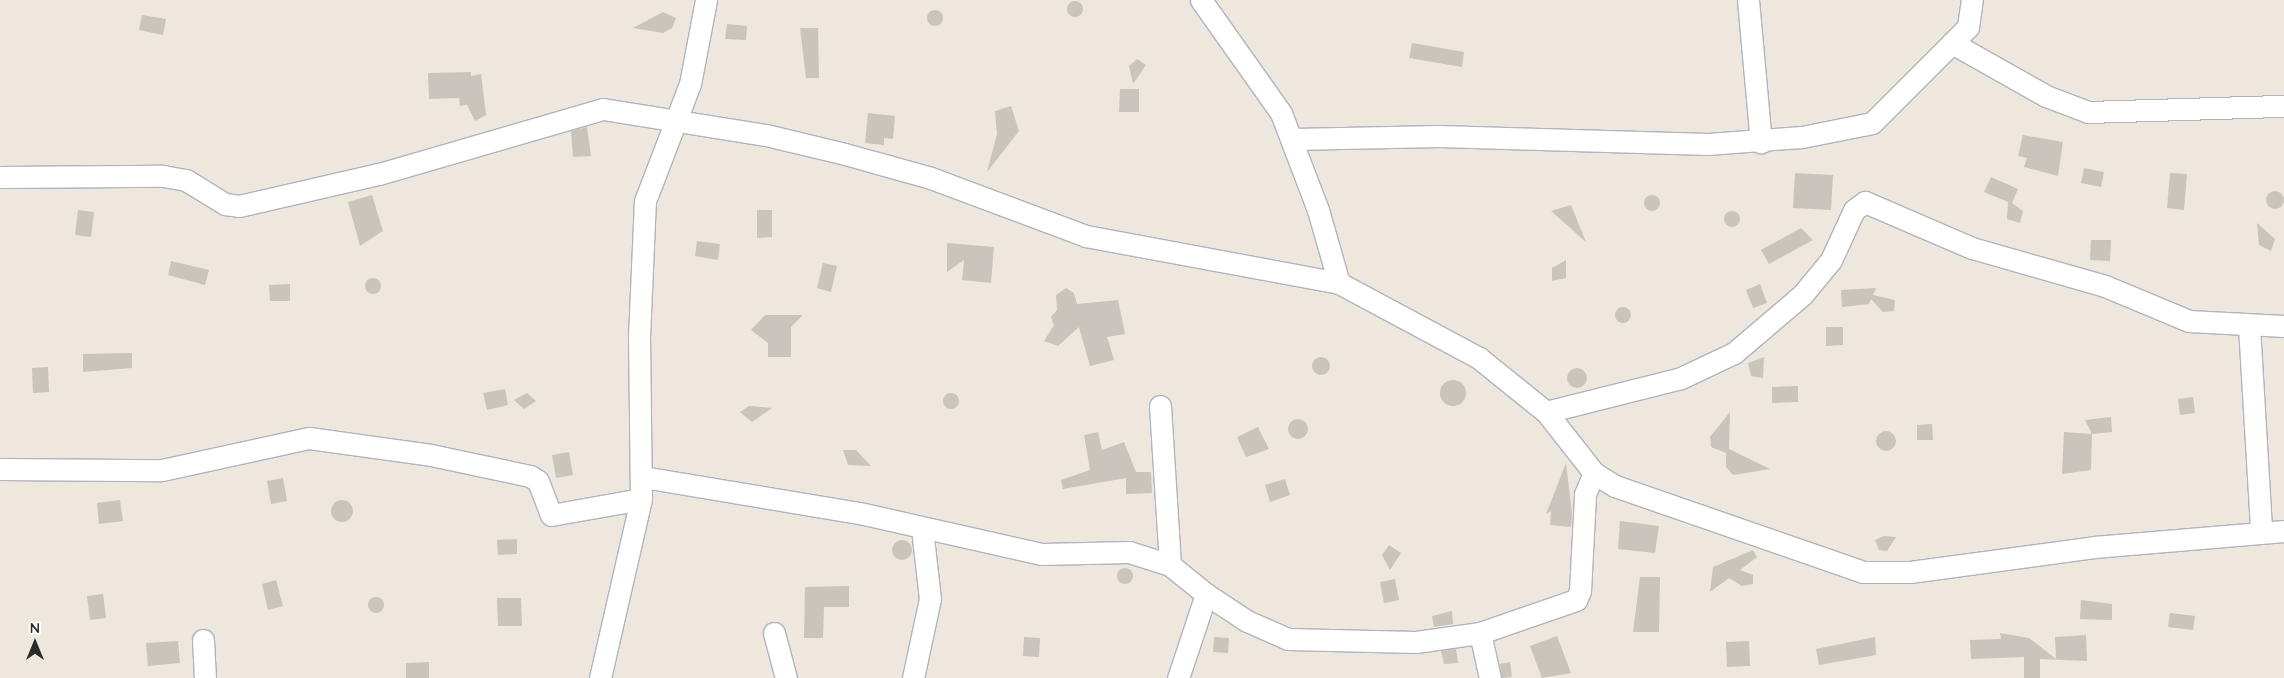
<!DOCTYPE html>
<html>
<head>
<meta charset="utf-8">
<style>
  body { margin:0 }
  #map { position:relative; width:2284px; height:678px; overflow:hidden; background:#eee7dd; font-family:Quicksand,sans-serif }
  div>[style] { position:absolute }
  .building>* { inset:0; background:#c9c4bc }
  .round { border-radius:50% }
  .roads { filter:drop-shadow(1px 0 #b1b3c0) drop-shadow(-1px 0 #b1b3c0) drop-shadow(0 1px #b1b3c0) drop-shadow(0 -1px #b1b3c0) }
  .minor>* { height:21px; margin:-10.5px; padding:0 10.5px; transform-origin:10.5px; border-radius:10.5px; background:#fff }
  span { translate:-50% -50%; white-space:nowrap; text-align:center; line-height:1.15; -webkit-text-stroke:4.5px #fff; paint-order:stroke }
  .north { position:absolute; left:10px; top:618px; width:50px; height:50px; -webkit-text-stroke:4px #fff; paint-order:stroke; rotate:0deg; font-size:14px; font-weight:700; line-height:20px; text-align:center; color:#2b2b2b }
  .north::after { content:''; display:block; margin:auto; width:18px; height:22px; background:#2b2b2b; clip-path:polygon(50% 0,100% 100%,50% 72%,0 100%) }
</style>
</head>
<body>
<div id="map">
  <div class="building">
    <div class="round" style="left:1067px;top:1px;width:16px;height:16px"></div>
    <div class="round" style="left:927px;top:10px;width:16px;height:16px"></div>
    <div style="clip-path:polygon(663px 12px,676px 18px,672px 28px,663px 33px,633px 28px)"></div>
    <div style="clip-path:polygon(142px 15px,166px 19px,163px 35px,139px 30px)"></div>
    <div style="clip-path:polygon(727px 24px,747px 26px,746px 40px,725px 39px)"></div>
    <div style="clip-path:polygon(800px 28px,818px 28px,819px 78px,806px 78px)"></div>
    <div style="clip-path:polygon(1412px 43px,1464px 52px,1462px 67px,1409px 58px)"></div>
    <div style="clip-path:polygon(1137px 59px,1146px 65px,1133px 84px,1129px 66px)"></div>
    <div style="clip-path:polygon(471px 72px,471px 76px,481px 74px,486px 115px,475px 121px,467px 105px,460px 106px,459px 98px,429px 99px,428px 73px)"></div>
    <div style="clip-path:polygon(1120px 89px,1139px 89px,1139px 112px,1119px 112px)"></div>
    <div style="clip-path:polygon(1011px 106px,1019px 131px,987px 172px,997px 134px,995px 111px)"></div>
    <div style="clip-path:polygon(868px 113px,895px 116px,893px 139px,884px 138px,884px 145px,865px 143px)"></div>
    <div style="clip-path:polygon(587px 127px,591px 156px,573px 157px,571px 131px)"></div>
    <div style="clip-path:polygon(2023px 135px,2063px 142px,2058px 176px,2024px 167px,2027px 158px,2018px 156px)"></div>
    <div style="clip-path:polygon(2084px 168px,2104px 172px,2101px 187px,2081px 183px)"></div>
    <div style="clip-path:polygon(1795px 173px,1833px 175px,1831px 210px,1793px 208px)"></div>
    <div style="clip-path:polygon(2170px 173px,2187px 174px,2184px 210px,2167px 208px)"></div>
    <div style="clip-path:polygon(1991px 177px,2018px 189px,2012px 203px,2023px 211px,2020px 223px,2007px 219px,2008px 202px,1984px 192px)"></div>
    <div class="round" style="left:2266px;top:191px;width:18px;height:18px"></div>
    <div class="round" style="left:1644px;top:195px;width:16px;height:16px"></div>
    <div style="clip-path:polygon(372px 195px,383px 231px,360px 246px,348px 202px)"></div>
    <div style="clip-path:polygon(1571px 205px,1586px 242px,1551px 211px)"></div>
    <div style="clip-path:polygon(78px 210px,94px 212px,91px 237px,75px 235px)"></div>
    <div style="clip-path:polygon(757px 210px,772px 210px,772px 237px,757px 238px)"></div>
    <div class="round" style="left:1724px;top:211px;width:16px;height:16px"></div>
    <div style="clip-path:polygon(2257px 223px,2275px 239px,2271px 251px,2259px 245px)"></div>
    <div style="clip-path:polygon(1801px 228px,1813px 240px,1769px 264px,1761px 250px)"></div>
    <div style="clip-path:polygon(2091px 240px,2111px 240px,2110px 261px,2090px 260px)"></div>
    <div style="clip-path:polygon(697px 241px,720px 244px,718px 260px,695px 256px)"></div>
    <div style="clip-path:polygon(947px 243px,994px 247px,991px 283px,962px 280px,964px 260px,947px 272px)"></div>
    <div style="clip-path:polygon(1566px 260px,1566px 278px,1552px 281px,1552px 268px)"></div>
    <div style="clip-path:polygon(171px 261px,209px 270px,205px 285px,168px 275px)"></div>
    <div style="clip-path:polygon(823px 263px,837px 266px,831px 292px,817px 288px)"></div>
    <div class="round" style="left:365px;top:278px;width:16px;height:16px"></div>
    <div style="clip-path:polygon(290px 284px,290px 301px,270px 301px,269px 285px)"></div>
    <div style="clip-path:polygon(1760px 284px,1767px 303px,1753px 308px,1746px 290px)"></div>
    <div style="clip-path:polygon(1066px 288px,1074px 293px,1077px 304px,1118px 300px,1125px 334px,1107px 337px,1114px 360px,1090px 366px,1079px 327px,1058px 346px,1044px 341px,1054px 325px,1051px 317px,1057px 310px,1056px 295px)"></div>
    <div style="clip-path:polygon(1876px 288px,1873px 295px,1895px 300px,1894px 311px,1883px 312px,1871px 299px,1869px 304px,1842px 307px,1841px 290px)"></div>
    <div class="round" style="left:1615px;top:307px;width:16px;height:16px"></div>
    <div style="clip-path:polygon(765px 315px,803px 315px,791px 327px,791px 357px,768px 357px,768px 343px,751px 330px)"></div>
    <div style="clip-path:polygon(1826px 327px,1843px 327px,1843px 345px,1826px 346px)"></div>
    <div style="clip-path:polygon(132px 353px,132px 368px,83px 372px,83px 354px)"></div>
    <div style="clip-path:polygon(1764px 357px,1763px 378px,1751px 376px,1748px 363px)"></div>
    <div class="round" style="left:1312px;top:357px;width:18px;height:18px"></div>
    <div style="clip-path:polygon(48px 367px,49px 392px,33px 393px,32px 368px)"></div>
    <div class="round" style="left:1567px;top:368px;width:20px;height:20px"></div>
    <div class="round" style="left:1440px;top:380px;width:26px;height:26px"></div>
    <div style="clip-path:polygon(1798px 386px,1798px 402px,1772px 403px,1772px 387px)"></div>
    <div style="clip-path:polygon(505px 389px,508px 405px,487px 410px,483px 393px)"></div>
    <div class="round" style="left:943px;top:393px;width:16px;height:16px"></div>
    <div style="clip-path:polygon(527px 393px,536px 401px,524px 409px,514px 400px)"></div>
    <div style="clip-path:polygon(2193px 397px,2195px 413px,2180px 415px,2178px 399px)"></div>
    <div style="clip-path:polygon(749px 406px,752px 406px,772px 408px,752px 422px,740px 412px)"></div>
    <div style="clip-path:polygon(1730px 412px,1729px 449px,1770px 469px,1733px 475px,1726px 467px,1726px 453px,1711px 447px,1710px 437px)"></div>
    <div style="clip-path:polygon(2111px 417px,2112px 432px,2092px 434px,2091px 470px,2062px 474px,2064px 432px,2092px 434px,2085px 420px)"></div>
    <div class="round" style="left:1288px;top:419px;width:20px;height:20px"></div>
    <div style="clip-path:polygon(1932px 424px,1933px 440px,1917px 440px,1917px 425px)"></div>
    <div style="clip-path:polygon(1258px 427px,1269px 449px,1246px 457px,1237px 437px)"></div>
    <div class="round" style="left:1876px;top:431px;width:20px;height:20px"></div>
    <div style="clip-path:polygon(1098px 432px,1102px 450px,1124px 442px,1136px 472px,1151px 472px,1152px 493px,1126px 494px,1126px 478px,1063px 489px,1061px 480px,1090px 470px,1084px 435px)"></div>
    <div style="clip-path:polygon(843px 450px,856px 450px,871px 466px,848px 465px)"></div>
    <div style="clip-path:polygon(569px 452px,573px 475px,556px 478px,552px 455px)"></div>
    <div style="clip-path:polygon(1566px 463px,1572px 513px,1571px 527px,1550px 525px,1551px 511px,1546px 514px)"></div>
    <div style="clip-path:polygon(283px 478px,287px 501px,271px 504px,267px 481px)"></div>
    <div style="clip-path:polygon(1285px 479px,1290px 495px,1270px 502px,1265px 485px)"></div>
    <div class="round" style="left:331px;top:500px;width:22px;height:22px"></div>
    <div style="clip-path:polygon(120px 500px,123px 521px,99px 524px,97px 503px)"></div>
    <div style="clip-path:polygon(1620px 521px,1659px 526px,1655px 553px,1618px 549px)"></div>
    <div style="clip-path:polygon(1884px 536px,1896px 537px,1887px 551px,1879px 550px,1875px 540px)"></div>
    <div style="clip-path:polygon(517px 539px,517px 554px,498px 555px,497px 540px)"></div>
    <div class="round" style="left:892px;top:540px;width:20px;height:20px"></div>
    <div style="clip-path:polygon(1389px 545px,1401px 553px,1390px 570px,1382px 555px)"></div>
    <div style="clip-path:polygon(1753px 550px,1757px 557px,1740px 570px,1753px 575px,1753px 584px,1742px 586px,1729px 578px,1710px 592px,1713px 567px)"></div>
    <div class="round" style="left:1117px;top:568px;width:16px;height:16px"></div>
    <div style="clip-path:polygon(1640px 577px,1660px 577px,1659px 632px,1633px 632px)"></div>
    <div style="clip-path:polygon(1395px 579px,1399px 600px,1384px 603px,1380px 582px)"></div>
    <div style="clip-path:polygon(276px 580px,283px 606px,268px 610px,262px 584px)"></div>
    <div style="clip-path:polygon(849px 586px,849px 607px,824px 607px,823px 638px,804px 638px,805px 587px)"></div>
    <div style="clip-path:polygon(103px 594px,106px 618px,90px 620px,87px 596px)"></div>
    <div class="round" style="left:368px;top:597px;width:16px;height:16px"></div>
    <div style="clip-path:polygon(497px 598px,521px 598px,522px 626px,498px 626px)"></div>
    <div style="clip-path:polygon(2081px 600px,2112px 604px,2112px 620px,2080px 619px)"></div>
    <div style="clip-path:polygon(1452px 611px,1453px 624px,1434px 627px,1432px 616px)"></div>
    <div style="clip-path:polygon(2170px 613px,2195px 616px,2193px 630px,2168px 627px)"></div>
    <div style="clip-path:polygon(2000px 633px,2029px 638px,2056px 659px,2055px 637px,2086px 635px,2087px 661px,2040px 659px,2040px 678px,2024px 678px,2024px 657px,1971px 659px,1970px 640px,2001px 639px)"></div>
    <div style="clip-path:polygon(1557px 636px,1571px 673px,1542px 678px,1530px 646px)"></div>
    <div style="clip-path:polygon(1024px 637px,1040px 638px,1039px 657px,1023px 656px)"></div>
    <div style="clip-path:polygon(1214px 637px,1229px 638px,1228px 653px,1213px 652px)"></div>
    <div style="clip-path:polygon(1875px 637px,1876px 655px,1819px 665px,1816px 649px)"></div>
    <div style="clip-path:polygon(178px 641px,180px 663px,148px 666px,146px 643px)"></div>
    <div style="clip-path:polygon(1749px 641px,1750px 666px,1727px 667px,1726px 642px)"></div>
    <div style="clip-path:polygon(1456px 649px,1458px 663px,1444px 664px,1441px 651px)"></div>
    <div style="clip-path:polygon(429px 662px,429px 678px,406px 678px,406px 663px)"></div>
    <div style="clip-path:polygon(1510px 662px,1512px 677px,1502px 678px,1500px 664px)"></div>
  </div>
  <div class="roads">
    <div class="minor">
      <div style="left:1201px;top:0;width:138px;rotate:54.7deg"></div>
      <div style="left:1281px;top:113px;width:104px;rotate:69.1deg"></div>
      <div style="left:1318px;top:210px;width:76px;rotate:74deg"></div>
      <div style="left:1748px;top:0;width:143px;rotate:84.8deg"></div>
      <div style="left:1952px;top:43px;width:23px;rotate:-45deg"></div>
      <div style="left:1968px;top:27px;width:27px;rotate:-82deg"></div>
      <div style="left:1293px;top:139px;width:146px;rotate:-1.2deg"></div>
      <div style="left:1439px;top:136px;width:269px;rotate:1.7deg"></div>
      <div style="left:1708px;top:144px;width:94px;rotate:-4.3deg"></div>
      <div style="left:1802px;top:137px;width:71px;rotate:-11.3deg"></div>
      <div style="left:1872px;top:123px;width:113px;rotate:-45deg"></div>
      <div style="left:1952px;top:43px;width:108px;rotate:29.4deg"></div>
      <div style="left:2046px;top:96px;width:45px;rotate:20.9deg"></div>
      <div style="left:2088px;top:112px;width:196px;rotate:-1.8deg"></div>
      <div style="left:0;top:177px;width:163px;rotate:-0.4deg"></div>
      <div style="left:163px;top:176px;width:23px;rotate:10deg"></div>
      <div style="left:186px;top:180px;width:46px;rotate:31.6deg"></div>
      <div style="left:225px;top:204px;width:14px;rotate:8deg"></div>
      <div style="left:239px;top:206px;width:144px;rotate:-12.9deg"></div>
      <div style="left:379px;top:174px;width:233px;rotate:-16.2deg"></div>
      <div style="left:603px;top:109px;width:165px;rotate:9.1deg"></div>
      <div style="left:766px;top:135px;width:81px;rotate:13.5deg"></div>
      <div style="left:845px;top:154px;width:89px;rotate:15.6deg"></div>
      <div style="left:931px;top:178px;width:165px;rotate:20.5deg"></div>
      <div style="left:1086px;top:236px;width:257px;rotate:10.5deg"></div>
      <div style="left:1339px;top:283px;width:159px;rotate:28.2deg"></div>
      <div style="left:1479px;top:358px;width:86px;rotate:38.9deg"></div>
      <div style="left:1546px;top:412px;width:78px;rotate:51.8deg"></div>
      <div style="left:1594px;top:473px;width:25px;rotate:32deg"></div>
      <div style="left:1615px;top:486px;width:262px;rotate:19.1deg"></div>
      <div style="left:1863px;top:572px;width:47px"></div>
      <div style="left:1910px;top:572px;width:186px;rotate:-7.7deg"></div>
      <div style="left:2094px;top:547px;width:191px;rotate:-4.8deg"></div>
      <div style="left:2249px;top:326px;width:204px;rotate:86.6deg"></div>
      <div style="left:1160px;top:406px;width:159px;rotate:86.4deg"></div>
      <div style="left:1170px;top:565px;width:46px;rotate:38.9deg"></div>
      <div style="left:1206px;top:594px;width:89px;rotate:108.4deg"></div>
      <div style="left:1546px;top:412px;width:139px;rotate:-14.1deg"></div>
      <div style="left:1681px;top:378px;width:59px;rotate:-25.3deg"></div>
      <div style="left:1734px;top:353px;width:91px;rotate:-40.5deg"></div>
      <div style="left:1803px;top:294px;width:44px;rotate:-50.5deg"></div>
      <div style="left:1831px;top:260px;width:55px;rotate:-65.3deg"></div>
      <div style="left:1854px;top:210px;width:14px;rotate:-36deg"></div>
      <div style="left:1865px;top:202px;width:116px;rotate:23.3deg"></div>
      <div style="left:1972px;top:248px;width:138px;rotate:15.9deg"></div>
      <div style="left:2105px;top:286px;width:91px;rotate:22.6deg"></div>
      <div style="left:2189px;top:321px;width:95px;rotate:3deg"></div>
      <div style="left:0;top:469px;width:162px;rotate:0.4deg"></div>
      <div style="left:162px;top:470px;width:150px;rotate:-12.3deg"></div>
      <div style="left:309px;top:438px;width:123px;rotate:7.9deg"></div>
      <div style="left:431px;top:455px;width:101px;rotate:12deg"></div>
      <div style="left:530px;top:476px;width:9px;rotate:32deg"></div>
      <div style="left:538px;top:481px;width:36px;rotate:69deg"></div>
      <div style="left:551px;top:515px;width:91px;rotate:-10.1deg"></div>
      <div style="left:643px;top:477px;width:224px;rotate:9.5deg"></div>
      <div style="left:864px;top:514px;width:182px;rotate:12.7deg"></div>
      <div style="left:1042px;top:554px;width:87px;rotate:-1.3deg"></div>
      <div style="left:1129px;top:552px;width:43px;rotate:17.6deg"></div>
      <div style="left:1206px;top:594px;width:49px;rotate:33.4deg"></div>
      <div style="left:1247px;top:621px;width:45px;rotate:23.7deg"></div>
      <div style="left:1288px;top:639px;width:128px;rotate:1.3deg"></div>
      <div style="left:1416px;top:642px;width:65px;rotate:-8deg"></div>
      <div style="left:1480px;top:633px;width:102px;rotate:-19deg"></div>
      <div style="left:1576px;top:600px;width:10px;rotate:-66deg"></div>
      <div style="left:1580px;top:591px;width:97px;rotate:-87deg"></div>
      <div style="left:1585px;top:494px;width:23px;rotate:-67deg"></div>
      <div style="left:774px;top:633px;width:47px;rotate:75.1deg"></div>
      <div style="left:1480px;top:633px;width:46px;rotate:77.5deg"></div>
      <div style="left:203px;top:640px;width:38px;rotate:87deg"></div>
      <div style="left:600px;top:678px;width:184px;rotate:-77.1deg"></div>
      <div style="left:641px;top:499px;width:162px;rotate:-90.7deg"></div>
      <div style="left:639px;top:337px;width:136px;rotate:-87.5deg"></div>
      <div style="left:645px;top:201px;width:125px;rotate:-69deg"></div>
      <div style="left:690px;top:84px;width:86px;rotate:-79.2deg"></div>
      <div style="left:913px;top:678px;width:81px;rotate:-77.9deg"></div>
      <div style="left:930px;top:599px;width:70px;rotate:-96.5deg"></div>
    </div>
  </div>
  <div class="north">N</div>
</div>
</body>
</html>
